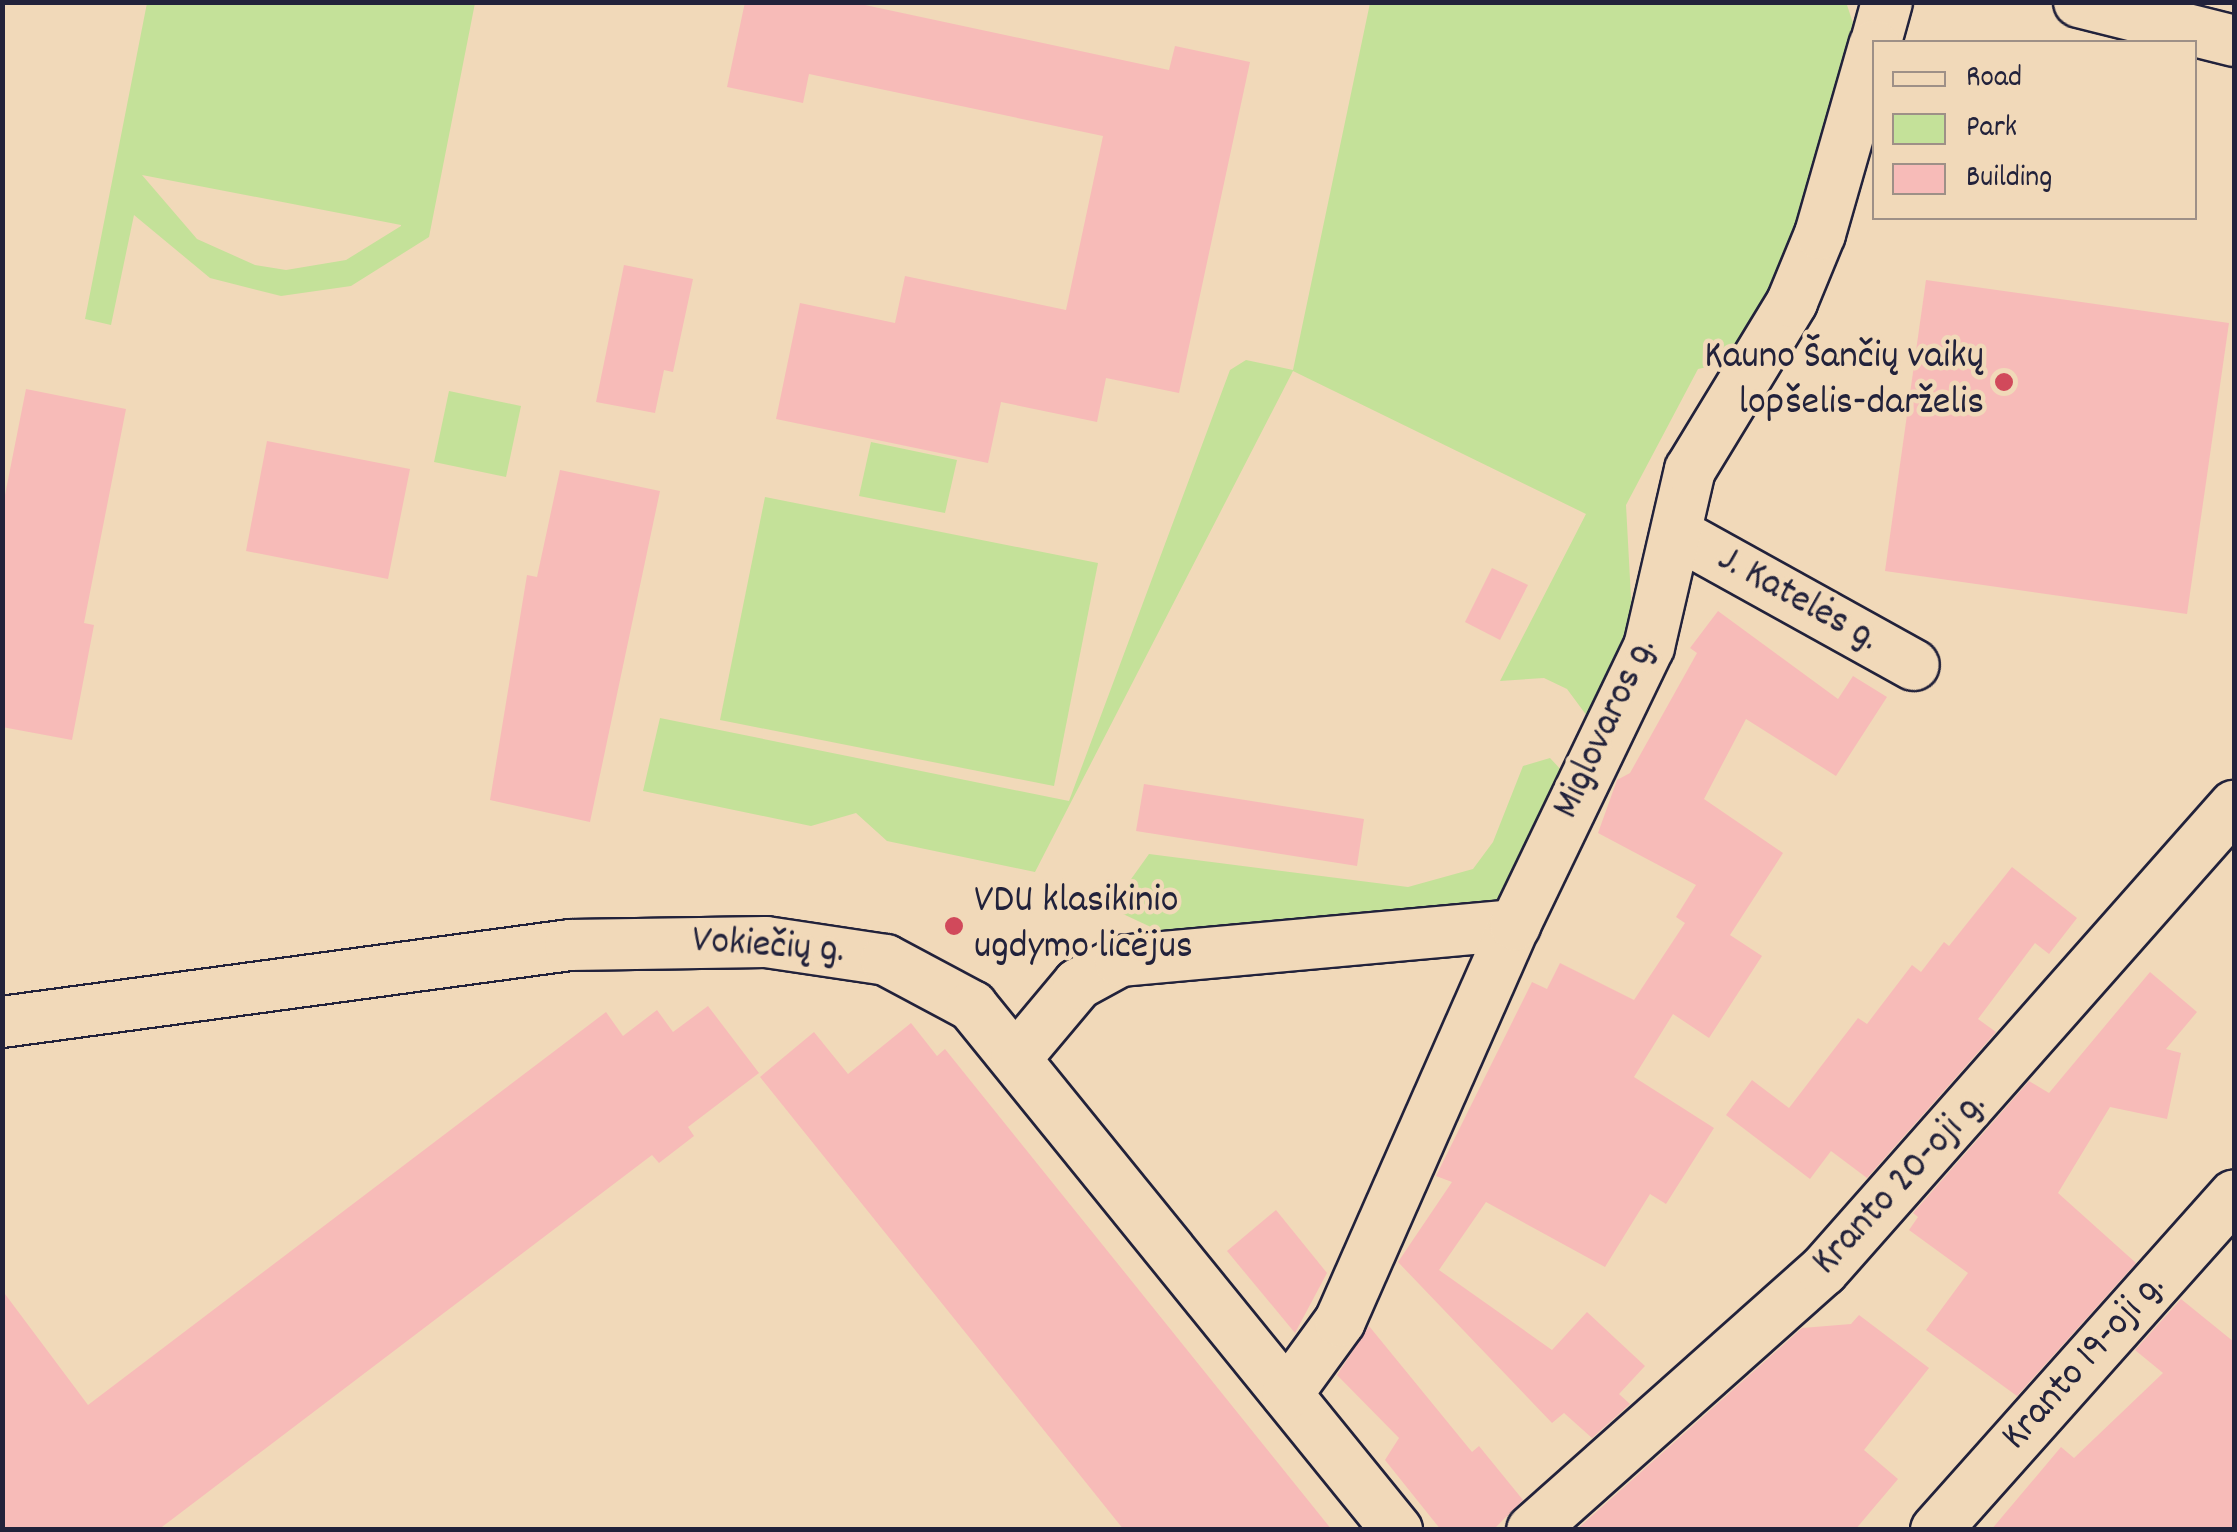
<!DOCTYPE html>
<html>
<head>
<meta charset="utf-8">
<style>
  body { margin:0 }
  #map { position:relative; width:2237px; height:1532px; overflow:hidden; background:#f1d9b9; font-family:Dekko,sans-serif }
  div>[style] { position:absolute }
  .green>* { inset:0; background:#c4e199 }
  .building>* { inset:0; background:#f7bbb8 }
  .roads { filter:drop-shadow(2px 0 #22223b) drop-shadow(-2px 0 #22223b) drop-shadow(0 2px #22223b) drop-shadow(0 -2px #22223b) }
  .street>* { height:50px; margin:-25px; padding:0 25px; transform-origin:25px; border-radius:25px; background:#f1d9b9 }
  .dots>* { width:28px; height:28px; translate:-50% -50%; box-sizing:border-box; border:5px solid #f1d9b9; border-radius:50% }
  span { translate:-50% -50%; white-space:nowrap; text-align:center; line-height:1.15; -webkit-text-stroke:9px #f1d9b9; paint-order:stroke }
  .poi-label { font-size:40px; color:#22223b }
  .right { translate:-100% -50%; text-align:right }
  .left { translate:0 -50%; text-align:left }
  .street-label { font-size:40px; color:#22223b }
  .frame { position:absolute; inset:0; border:5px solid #22223b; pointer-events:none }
  .legend { position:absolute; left:1872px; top:40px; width:325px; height:180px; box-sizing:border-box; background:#f1d9b9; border:2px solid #9e9087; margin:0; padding:12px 18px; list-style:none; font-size:30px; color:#22223b }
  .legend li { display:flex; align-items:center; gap:20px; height:50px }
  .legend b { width:50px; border:2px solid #9e9087 }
</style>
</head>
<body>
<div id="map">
  <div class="green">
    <div style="clip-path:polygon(1846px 2px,1856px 32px,1787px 273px,1730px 362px,1698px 369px,1626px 505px,1633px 635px,1587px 716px,1567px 689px,1544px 678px,1500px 681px,1586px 514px,1293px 371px,1035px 872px,887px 841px,856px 813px,811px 826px,643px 791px,660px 718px,1069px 801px,1230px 370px,1246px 360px,1293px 370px,1370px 3px)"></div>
    <div style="clip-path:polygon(evenodd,147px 3px,475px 3px,429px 237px,351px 286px,281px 296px,210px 278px,134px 215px,111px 325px,85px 319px,147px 3px,142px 175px,401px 225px,401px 226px,346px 260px,286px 270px,255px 265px,197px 239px,142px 175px)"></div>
    <div style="clip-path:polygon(449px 391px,521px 406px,506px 477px,434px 462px)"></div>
    <div style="clip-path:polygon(871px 442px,957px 460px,945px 513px,859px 496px)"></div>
    <div style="clip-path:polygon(765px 497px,1098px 563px,1054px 786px,720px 720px)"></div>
    <div style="clip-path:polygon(1550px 758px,1564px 773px,1508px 900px,1453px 922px,1183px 942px,1123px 914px,1129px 882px,1149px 854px,1408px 887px,1473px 869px,1493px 842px,1523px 766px)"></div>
  </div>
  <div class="building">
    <div style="clip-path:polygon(745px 2px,851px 2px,1169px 70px,1175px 46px,1250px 62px,1179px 393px,1106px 378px,1097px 422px,1001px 402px,988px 463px,776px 419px,800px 303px,895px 323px,905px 276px,1066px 310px,1103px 136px,809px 74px,803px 103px,727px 87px)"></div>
    <div style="clip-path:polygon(624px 265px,693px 279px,673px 372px,664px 370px,655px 413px,596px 402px)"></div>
    <div style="clip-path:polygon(1926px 280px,2229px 323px,2187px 614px,1885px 571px)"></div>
    <div style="clip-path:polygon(26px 389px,126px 409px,84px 623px,94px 625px,72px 740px,2px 727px,2px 510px)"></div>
    <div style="clip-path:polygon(267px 441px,410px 469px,388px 579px,246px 551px)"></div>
    <div style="clip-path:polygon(560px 470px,660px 491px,590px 822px,490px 800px,527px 575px,537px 577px)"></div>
    <div style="clip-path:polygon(1492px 568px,1528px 585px,1500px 640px,1465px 622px)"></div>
    <div style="clip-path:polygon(1718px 611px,1838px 699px,1853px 676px,1887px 697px,1836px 776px,1746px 719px,1704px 799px,1783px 853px,1730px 935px,1762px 956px,1709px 1038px,1673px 1014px,1634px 1077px,1714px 1128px,1666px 1204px,1650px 1194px,1605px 1267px,1486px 1202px,1439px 1270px,1552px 1350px,1587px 1312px,1645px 1366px,1619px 1394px,1630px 1404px,1592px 1438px,1564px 1413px,1552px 1423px,1398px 1262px,1452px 1182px,1436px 1176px,1532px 982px,1547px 989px,1560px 963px,1634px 1000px,1685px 923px,1676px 917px,1696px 885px,1598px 833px,1617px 780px,1630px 773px,1697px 653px,1690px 648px)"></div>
    <div style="clip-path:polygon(1144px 784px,1364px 819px,1357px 866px,1136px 831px)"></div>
    <div style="clip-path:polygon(2012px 867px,2077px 918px,2049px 954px,2035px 943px,1978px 1019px,1996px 1032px,1867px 1178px,1831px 1151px,1810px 1179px,1726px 1115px,1752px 1080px,1789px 1108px,1858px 1018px,1867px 1024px,1912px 965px,1921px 972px,1944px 942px,1949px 946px)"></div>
    <div style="clip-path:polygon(2150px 972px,2197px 1012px,2166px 1049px,2181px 1053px,2167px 1119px,2110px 1107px,2058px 1193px,2136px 1263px,2017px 1396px,1926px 1330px,1968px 1273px,1909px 1230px,1918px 1217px,1913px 1213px,2029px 1081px,2049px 1093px)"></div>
    <div style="clip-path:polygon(708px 1006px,759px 1073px,688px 1127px,694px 1136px,659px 1163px,652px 1155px,158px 1530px,2px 1530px,2px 1290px,88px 1405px,606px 1012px,623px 1036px,657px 1010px,673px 1032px)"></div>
    <div style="clip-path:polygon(911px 1023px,937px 1056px,945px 1049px,1332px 1530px,1124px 1530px,760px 1077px,814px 1032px,848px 1074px)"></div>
    <div style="clip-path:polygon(1276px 1210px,1327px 1273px,1295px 1333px,1227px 1251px)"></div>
    <div style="clip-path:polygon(2181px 1299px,2234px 1342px,2234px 1530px,1991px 1530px,2061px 1447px,2074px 1458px,2163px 1373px,2135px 1350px)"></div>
    <div style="clip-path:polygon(1859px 1315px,1929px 1368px,1864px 1450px,1898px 1479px,1855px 1530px,1576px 1530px,1802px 1328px,1851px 1324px)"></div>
    <div style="clip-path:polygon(1369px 1326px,1472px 1452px,1479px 1446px,1523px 1500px,1493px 1530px,1441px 1530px,1385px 1460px,1399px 1438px,1337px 1375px)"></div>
  </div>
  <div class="roads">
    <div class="street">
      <div style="left:2079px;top:2px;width:160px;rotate:14.1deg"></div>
      <div style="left:1876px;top:42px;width:41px;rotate:-74.6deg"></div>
      <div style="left:1681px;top:536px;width:266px;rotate:29deg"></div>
      <div style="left:2px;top:1022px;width:573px;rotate:-7.72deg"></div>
      <div style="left:570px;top:945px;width:196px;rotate:-0.9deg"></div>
      <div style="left:766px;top:942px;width:121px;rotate:8.5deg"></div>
      <div style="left:886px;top:960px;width:98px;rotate:28.1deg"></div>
      <div style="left:972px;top:1006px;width:675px;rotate:50.96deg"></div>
      <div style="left:1016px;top:1058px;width:97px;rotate:-50deg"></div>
      <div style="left:1078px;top:984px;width:48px;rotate:-28.7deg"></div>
      <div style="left:1120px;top:961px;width:397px;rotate:-5.2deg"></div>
      <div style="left:1287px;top:1394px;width:90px;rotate:-54deg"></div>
      <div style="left:1340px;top:1321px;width:433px;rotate:-66.2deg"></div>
      <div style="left:1515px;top:925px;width:309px;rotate:-64.3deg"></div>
      <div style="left:1649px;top:647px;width:182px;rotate:-77deg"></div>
      <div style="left:1690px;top:470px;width:197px;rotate:-58.7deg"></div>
      <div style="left:1792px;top:302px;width:74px;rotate:-67.6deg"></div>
      <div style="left:1820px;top:234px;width:196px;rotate:-74deg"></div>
      <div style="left:1532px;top:1530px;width:390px;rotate:-41.7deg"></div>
      <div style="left:1823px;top:1271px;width:621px;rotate:-48.53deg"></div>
      <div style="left:1936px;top:1530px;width:448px;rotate:-48.3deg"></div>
    </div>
  </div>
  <div class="dots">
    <div style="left:2004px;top:382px;background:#d1495b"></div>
    <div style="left:954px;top:926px;background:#d1495b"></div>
  </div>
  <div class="poi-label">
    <span class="right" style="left:1984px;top:382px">Kauno Šančių vaikų<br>lopšelis-darželis</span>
    <span class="left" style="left:974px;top:926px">VDU klasikinio<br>ugdymo licėjus</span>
  </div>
  <div class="street-label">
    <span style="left:1797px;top:601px;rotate:29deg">J. Katelės g.</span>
    <span style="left:1607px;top:729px;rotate:-65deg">Miglovaros g.</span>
    <span style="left:768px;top:948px;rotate:4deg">Vokiečių g.</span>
    <span style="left:1901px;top:1185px;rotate:-47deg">Kranto 20-oji g.</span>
    <span style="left:2085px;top:1363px;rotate:-48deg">Kranto 19-oji g.</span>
  </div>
  <div class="frame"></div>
  <ul class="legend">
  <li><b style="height:12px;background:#f1d9b9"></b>Road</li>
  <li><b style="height:28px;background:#c4e199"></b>Park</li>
  <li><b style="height:28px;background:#f7bbb8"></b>Building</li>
  </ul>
</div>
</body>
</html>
